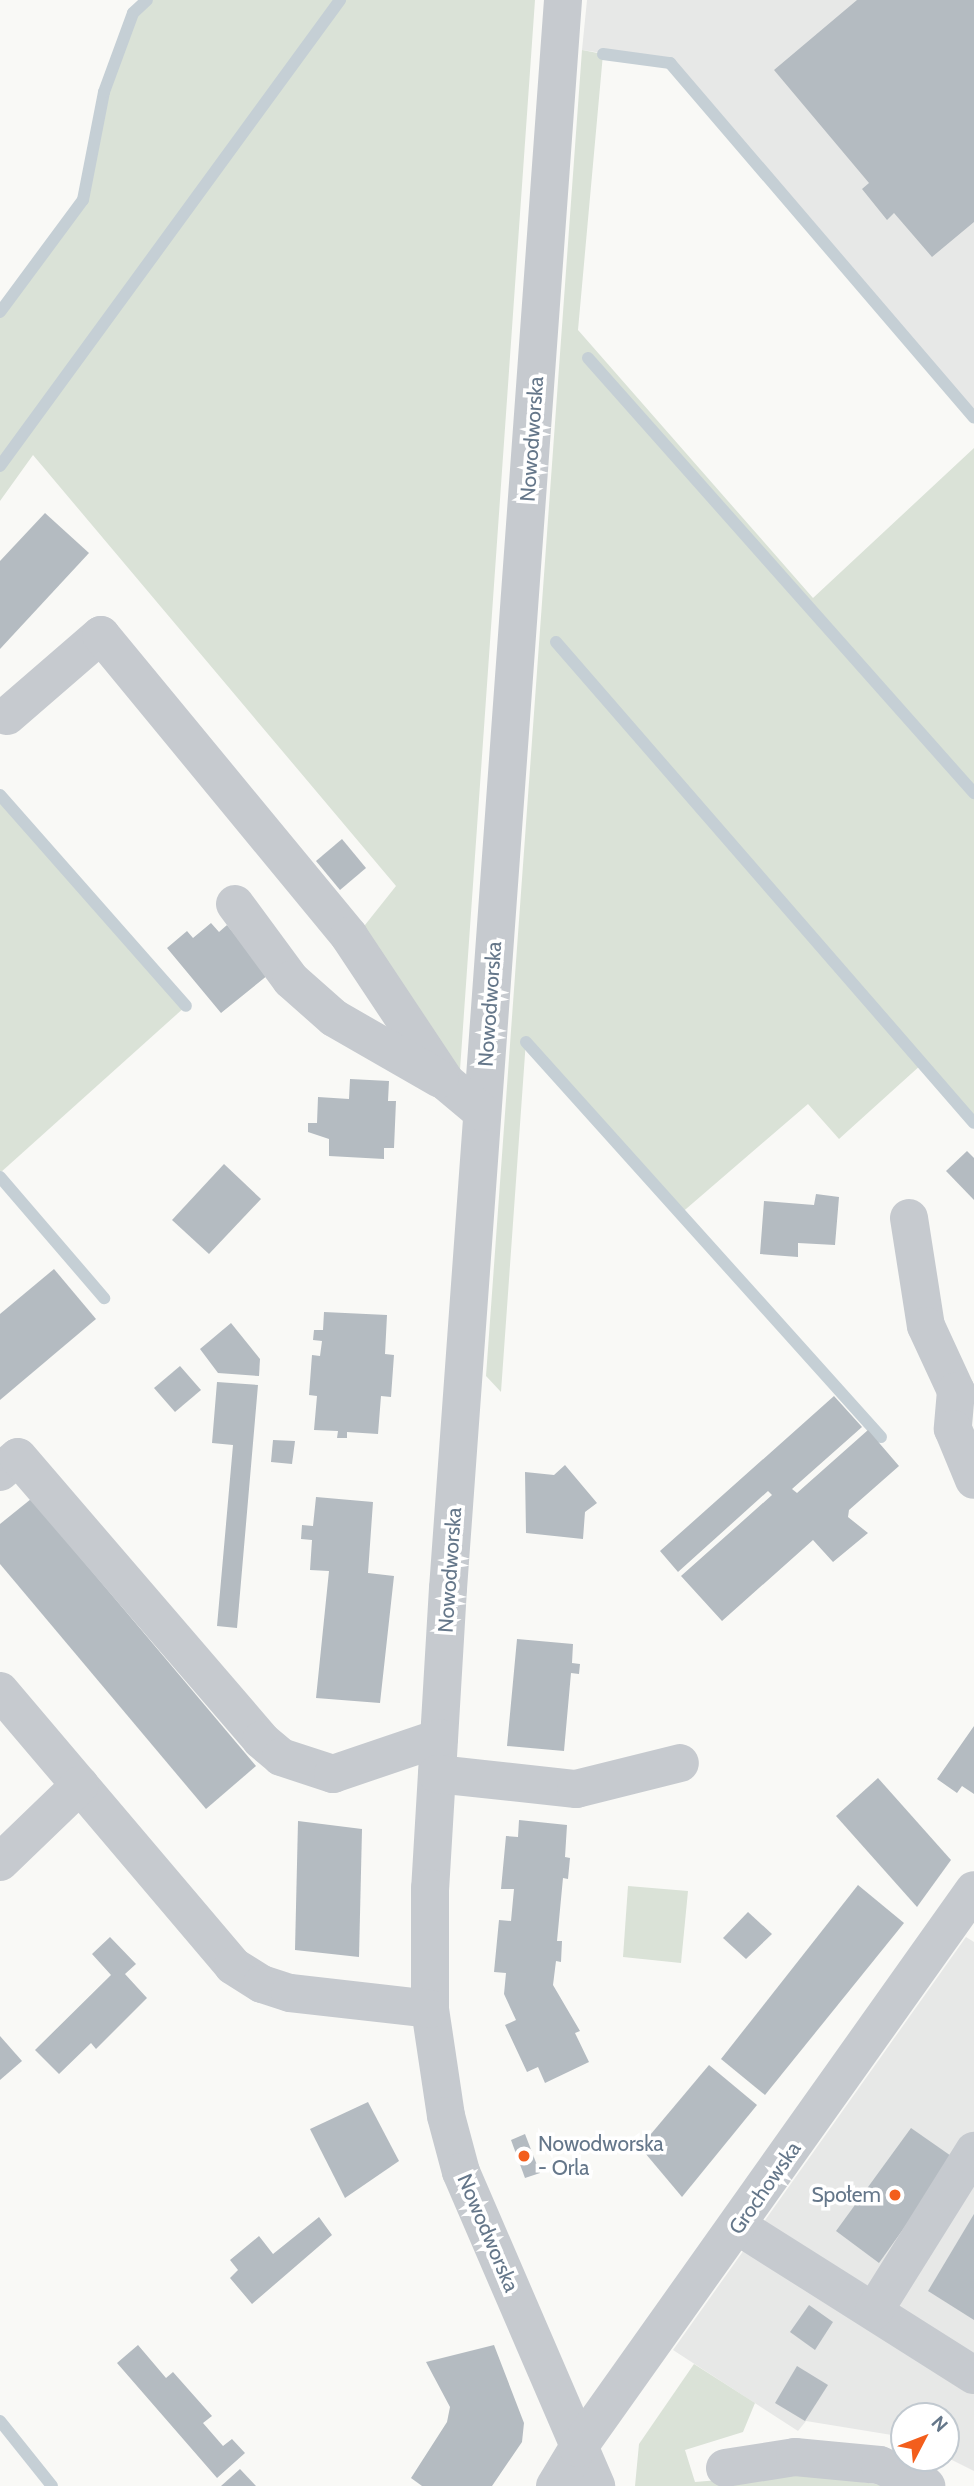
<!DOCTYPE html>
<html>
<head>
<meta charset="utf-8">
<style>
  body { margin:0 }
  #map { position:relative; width:974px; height:2486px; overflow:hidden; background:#f9f9f6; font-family:Cabin,sans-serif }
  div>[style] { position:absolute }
  .built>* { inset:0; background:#e7e8e7 }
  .green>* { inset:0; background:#dae2d7 }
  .stream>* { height:12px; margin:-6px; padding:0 6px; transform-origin:6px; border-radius:6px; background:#c5cfd5 }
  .building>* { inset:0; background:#b4bbc1 }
  .minor>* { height:38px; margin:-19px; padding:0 19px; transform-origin:19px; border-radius:19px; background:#c6cacf }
  .dots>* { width:19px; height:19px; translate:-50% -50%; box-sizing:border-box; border:4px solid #fff; border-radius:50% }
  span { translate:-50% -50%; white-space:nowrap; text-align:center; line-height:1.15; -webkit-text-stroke:7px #fff; paint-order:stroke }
  .street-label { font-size:21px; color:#65778a }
  .poi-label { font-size:21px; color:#65778a }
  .left { translate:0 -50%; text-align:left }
  .right { translate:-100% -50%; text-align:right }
  .north { position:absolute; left:890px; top:2402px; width:70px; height:70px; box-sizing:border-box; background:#fff; border:2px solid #c1c9d0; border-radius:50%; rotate:48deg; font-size:19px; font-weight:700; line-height:28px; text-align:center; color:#65778a }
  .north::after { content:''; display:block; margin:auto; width:24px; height:32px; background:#f35e1c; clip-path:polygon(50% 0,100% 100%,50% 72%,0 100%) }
</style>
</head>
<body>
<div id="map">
  <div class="built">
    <div style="clip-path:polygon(587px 0,974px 0,974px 418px,670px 63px,582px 50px)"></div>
    <div style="clip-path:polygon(966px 1937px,974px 1942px,974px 2471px,946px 2457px,946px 2416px,904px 2416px,904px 2437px,806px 2421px,798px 2431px,673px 2350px)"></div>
  </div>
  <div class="green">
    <div style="clip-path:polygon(151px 0,535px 0,460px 1070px,361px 930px,396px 886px,33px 455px,0 501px,0 318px,87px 201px,109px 89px,136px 14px)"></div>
    <div style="clip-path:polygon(582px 50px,603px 54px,578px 330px,813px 598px,974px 448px,974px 1123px,922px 1064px,839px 1139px,808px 1104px,679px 1215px,526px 1040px,501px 1392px,486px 1376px)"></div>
    <div style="clip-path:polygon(0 795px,186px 1006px,0 1173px)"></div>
    <div style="clip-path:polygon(628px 1886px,688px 1891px,681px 1963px,623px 1957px)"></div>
    <div style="clip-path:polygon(694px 2364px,755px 2403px,743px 2432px,685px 2450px,695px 2482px,804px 2473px,888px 2486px,635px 2486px,639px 2444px)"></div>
  </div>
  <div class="stream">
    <div style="left:603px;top:54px;width:68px;rotate:7.7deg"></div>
    <div style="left:670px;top:63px;width:467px;rotate:49.4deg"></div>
    <div style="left:0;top:312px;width:139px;rotate:-53.5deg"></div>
    <div style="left:83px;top:200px;width:110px;rotate:-79deg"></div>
    <div style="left:104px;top:92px;width:84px;rotate:-69.8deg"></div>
    <div style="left:133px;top:13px;width:19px;rotate:-43deg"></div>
    <div style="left:588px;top:358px;width:582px;rotate:48.42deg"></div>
    <div style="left:0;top:466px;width:577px;rotate:-53.88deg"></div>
    <div style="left:556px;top:642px;width:637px;rotate:49.01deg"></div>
    <div style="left:0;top:795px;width:281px;rotate:48.6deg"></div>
    <div style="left:526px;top:1042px;width:531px;rotate:48.05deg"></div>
    <div style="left:0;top:1177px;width:160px;rotate:49.3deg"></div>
    <div style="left:0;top:2421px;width:83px;rotate:51.3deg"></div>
  </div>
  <div class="building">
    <div style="clip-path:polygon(857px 0,974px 0,974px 222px,932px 257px,894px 213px,887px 220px,862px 189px,869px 183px,774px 70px)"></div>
    <div style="clip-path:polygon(45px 513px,89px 553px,0 649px,0 561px)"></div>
    <div style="clip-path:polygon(342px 839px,366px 868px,340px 890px,316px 861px)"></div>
    <div style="clip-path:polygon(211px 923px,219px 932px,227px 925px,268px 975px,221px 1013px,167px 948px,187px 931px,193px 938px)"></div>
    <div style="clip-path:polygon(350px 1079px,389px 1081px,388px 1101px,396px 1101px,394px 1148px,384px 1148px,384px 1159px,329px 1156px,329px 1139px,308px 1132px,308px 1123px,317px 1123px,318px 1097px,349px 1099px)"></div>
    <div style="clip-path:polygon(967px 1151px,974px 1158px,974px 1200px,946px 1171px)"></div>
    <div style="clip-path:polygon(224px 1164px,261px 1199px,209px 1254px,172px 1220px)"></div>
    <div style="clip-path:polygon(816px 1194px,839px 1197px,835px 1245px,798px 1243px,798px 1257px,760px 1254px,764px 1201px,814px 1205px)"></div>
    <div style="clip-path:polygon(54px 1269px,96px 1319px,0 1400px,0 1314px)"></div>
    <div style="clip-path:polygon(324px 1312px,387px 1315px,385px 1354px,394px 1355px,391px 1397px,381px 1396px,378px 1434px,347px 1432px,347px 1438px,337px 1438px,338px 1431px,314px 1430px,317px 1396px,309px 1395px,312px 1355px,320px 1356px,322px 1341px,313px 1340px,314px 1330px,323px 1330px)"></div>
    <div style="clip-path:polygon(231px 1323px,260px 1359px,259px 1376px,218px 1373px,200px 1349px)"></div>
    <div style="clip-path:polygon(180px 1366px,201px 1390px,175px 1412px,154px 1388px)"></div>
    <div style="clip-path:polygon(217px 1382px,258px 1385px,237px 1628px,217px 1626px,233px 1445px,212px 1443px)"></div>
    <div style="clip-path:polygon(834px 1396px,862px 1427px,792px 1489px,797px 1493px,868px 1430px,899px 1466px,849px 1510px,848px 1517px,868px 1533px,833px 1562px,813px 1540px,722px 1621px,681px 1576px,772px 1495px,768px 1491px,678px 1572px,660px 1551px)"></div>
    <div style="clip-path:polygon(273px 1440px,295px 1441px,292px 1464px,271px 1462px)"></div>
    <div style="clip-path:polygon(565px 1465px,597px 1503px,585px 1512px,583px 1539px,526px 1533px,525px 1472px,554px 1475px)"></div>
    <div style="clip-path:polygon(316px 1497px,373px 1502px,368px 1573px,394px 1576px,380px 1703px,316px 1698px,329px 1571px,310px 1570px,312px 1540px,301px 1539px,302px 1525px,313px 1526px)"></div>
    <div style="clip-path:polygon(31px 1499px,256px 1766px,206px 1809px,0 1564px,0 1524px)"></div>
    <div style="clip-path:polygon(517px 1639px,573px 1644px,572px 1663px,580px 1664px,579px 1674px,571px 1673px,564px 1751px,507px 1746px)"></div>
    <div style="clip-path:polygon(974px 1726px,974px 1794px,962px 1786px,957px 1793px,937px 1779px)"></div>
    <div style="clip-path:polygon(878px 1778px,951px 1860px,917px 1907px,836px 1816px)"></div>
    <div style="clip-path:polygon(519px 1820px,567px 1825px,565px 1857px,570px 1858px,568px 1879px,563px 1878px,557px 1941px,562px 1941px,561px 1962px,556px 1961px,553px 1985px,580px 2031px,575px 2033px,589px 2062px,545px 2083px,538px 2067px,527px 2072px,505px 2025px,516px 2020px,504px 1994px,506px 1973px,494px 1972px,499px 1920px,511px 1921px,514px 1889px,501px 1889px,506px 1836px,518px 1837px)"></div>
    <div style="clip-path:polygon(298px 1821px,362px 1829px,359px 1957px,295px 1950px)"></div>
    <div style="clip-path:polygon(858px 1885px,904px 1923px,765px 2095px,721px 2059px)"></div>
    <div style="clip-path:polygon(748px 1912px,772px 1934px,746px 1959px,723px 1938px)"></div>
    <div style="clip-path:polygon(110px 1937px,136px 1964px,125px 1974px,147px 1998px,96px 2049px,91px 2043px,59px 2074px,35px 2050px,111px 1975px,92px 1954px)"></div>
    <div style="clip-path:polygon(0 2036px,22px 2061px,0 2080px)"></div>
    <div style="clip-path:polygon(709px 2065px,757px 2105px,682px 2197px,640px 2147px)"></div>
    <div style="clip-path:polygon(368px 2102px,399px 2161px,345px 2198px,310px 2129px)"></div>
    <div style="clip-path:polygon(911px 2128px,954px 2158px,879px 2263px,836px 2231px)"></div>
    <div style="clip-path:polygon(525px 2134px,540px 2173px,525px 2178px,511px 2140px)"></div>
    <div style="clip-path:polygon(974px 2214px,974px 2320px,928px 2291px)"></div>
    <div style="clip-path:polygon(319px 2217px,332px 2235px,252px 2304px,230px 2278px,238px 2270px,230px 2260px,259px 2236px,273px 2254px)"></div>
    <div style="clip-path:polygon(809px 2305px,833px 2322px,815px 2350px,790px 2332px)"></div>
    <div style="clip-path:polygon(138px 2345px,166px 2378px,173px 2372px,212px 2416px,203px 2423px,223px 2446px,232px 2439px,245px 2453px,217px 2478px,117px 2363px)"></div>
    <div style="clip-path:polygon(494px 2345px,524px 2423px,522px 2442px,492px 2486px,422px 2486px,411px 2478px,447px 2422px,450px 2407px,426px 2362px)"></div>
    <div style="clip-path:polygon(797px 2366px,828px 2385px,805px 2421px,775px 2403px)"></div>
    <div style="clip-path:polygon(240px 2469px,256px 2486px,221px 2486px)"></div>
  </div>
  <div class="minor">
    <div style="left:563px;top:0;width:1592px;rotate:94.14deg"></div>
    <div style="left:448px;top:1588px;width:301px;rotate:93.4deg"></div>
    <div style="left:430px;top:1888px;width:121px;rotate:90deg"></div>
    <div style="left:430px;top:2009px;width:108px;rotate:81.5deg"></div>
    <div style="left:446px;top:2116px;width:58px;rotate:75deg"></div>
    <div style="left:461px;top:2172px;width:342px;rotate:66.7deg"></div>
    <div style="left:7px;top:716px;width:124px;rotate:-40.8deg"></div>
    <div style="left:101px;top:635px;width:390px;rotate:50.5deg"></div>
    <div style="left:349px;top:936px;width:175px;rotate:56.4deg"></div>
    <div style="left:446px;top:1082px;width:47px;rotate:39.8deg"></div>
    <div style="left:235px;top:904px;width:94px;rotate:53.6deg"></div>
    <div style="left:291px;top:980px;width:57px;rotate:41.5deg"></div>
    <div style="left:334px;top:1018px;width:122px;rotate:29.9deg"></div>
    <div style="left:909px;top:1218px;width:109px;rotate:81.1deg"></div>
    <div style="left:926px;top:1326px;width:72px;rotate:65.2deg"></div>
    <div style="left:956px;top:1391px;width:38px;rotate:95deg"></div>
    <div style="left:953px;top:1429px;width:55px;rotate:67.6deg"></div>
    <div style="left:0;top:1472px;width:23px;rotate:-40deg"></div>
    <div style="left:18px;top:1457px;width:373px;rotate:49.3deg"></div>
    <div style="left:261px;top:1740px;width:26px;rotate:40deg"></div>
    <div style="left:281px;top:1757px;width:55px;rotate:18.1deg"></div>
    <div style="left:333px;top:1774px;width:112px;rotate:-18.8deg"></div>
    <div style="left:0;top:1691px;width:360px;rotate:49.7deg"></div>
    <div style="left:233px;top:1966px;width:34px;rotate:32deg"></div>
    <div style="left:262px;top:1984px;width:29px;rotate:18deg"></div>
    <div style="left:290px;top:1993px;width:141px;rotate:6.5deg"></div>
    <div style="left:437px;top:1774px;width:140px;rotate:6.2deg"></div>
    <div style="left:576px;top:1789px;width:107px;rotate:-14deg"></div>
    <div style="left:0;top:1862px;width:111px;rotate:-43.9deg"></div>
    <div style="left:738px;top:2226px;width:279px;rotate:32.3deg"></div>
    <div style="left:874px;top:2311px;width:189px;rotate:-58deg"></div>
    <div style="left:725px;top:2468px;width:71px;rotate:-8.9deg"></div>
    <div style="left:795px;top:2457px;width:85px;rotate:5.4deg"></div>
    <div style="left:880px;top:2465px;width:51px;rotate:24.5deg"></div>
    <div style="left:555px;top:2486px;width:44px;rotate:-58.8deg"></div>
    <div style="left:578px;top:2448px;width:684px;rotate:-54.64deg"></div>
  </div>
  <div class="dots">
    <div style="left:524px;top:2156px;background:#f35e1c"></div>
    <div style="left:895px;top:2195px;background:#f35e1c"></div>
  </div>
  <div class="street-label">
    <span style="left:532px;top:439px;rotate:-86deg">Nowodworska</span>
    <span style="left:490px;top:1004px;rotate:-86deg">Nowodworska</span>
    <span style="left:450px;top:1570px;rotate:-86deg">Nowodworska</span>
    <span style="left:765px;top:2188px;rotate:-55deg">Grochowska</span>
    <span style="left:488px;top:2233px;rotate:67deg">Nowodworska</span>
  </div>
  <div class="poi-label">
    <span class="left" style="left:538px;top:2156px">Nowodworska<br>- Orla</span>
    <span class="right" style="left:881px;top:2195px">Społem</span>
  </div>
  <div class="north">N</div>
</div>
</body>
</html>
